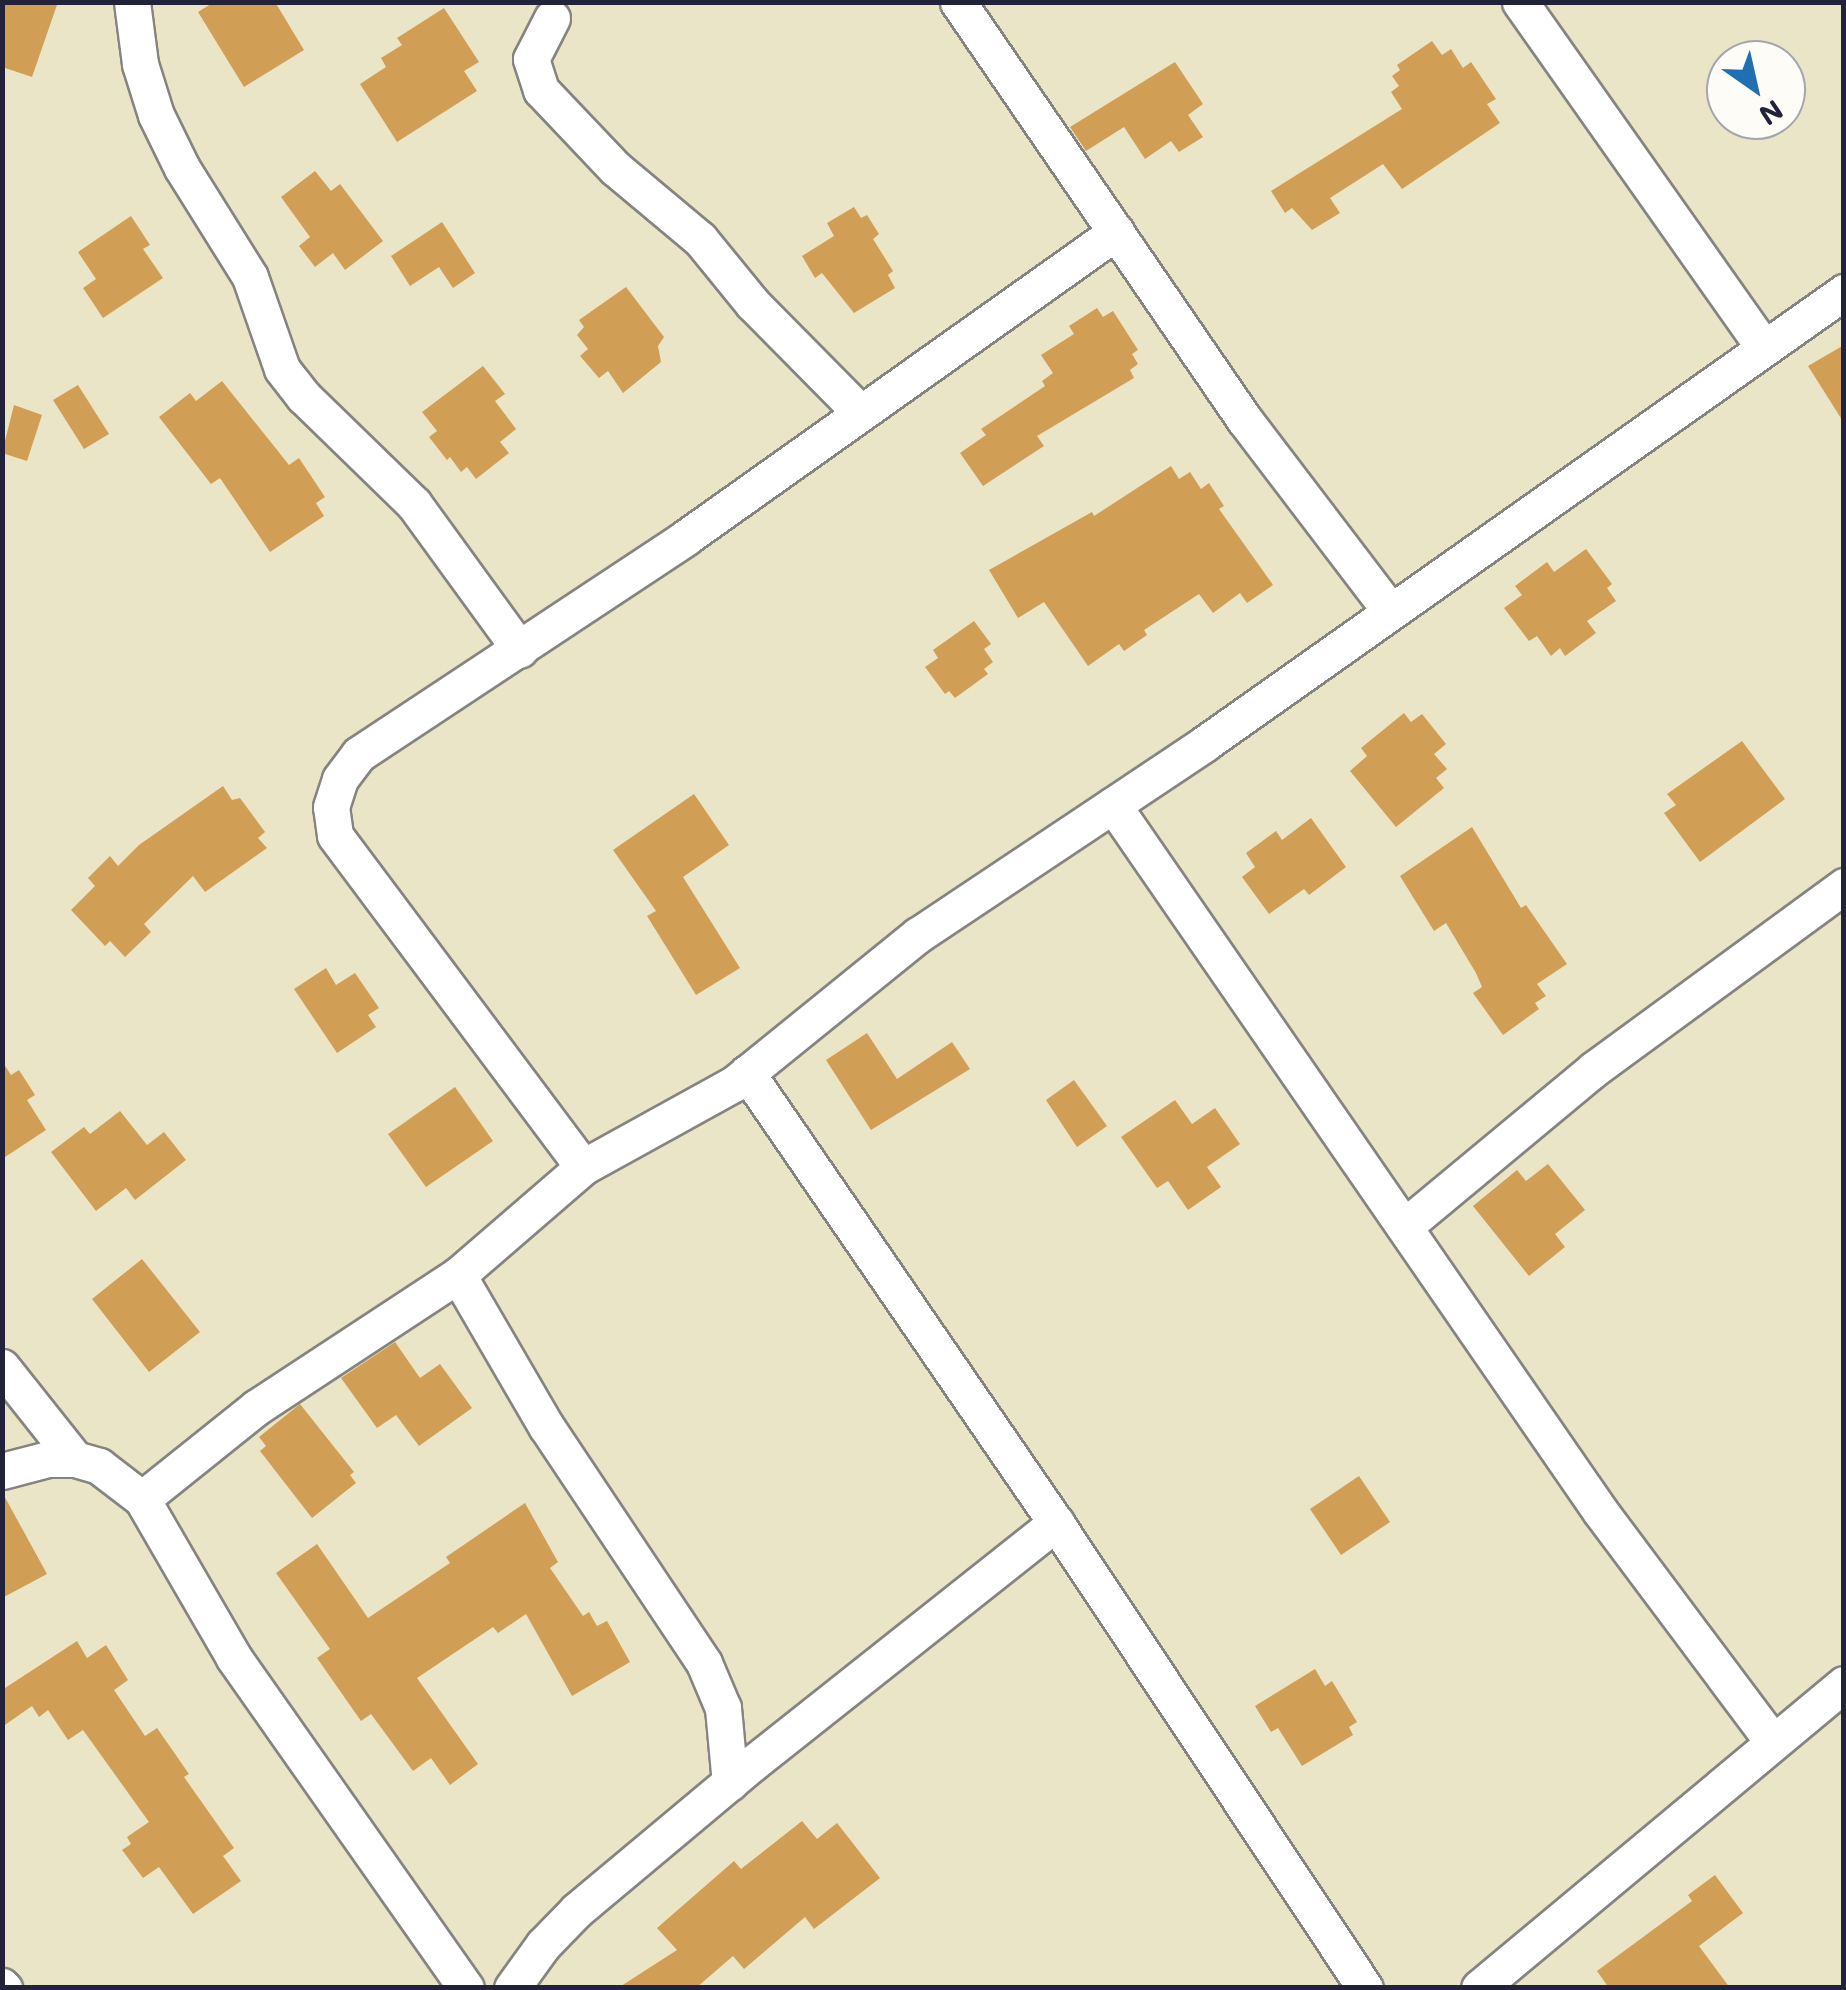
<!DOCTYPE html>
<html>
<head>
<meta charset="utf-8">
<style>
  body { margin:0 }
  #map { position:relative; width:1846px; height:1990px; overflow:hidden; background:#ebe5c7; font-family:Mali,sans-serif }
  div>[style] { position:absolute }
  .building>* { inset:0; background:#d19e55 }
  .roads { filter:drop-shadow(2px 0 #868481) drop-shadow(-2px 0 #868481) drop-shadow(0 2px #868481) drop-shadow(0 -2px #868481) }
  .minor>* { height:35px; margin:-17.5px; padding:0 17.5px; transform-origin:17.5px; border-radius:17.5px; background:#fff }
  span { translate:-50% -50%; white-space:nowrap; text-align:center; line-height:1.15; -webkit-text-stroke:10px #fdfcf7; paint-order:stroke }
  .frame { position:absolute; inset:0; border:5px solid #22223b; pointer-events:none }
  .north { position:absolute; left:1706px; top:40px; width:100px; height:100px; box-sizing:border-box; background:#fdfcf7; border:2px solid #a5a5ac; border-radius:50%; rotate:146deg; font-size:28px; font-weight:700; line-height:40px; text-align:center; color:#22223b }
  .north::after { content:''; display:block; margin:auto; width:35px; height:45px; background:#1f6fb2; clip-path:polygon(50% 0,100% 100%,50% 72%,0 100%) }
</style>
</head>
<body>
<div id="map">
  <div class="building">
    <div style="clip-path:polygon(2px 2px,58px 2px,32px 77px,2px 67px)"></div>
    <div style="clip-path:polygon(214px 2px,275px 2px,304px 50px,244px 87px,198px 12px)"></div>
    <div style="clip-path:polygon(444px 8px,479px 62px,464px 71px,477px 91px,397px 142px,360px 84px,386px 67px,381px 58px,402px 45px,397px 38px)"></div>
    <div style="clip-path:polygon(1432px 41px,1442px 55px,1451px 49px,1463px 68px,1471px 62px,1496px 99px,1487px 104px,1500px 123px,1402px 189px,1383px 164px,1330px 198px,1340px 213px,1312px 230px,1292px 208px,1285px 213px,1271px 191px,1402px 109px,1391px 92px,1399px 86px,1392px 76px,1400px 70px,1397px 65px)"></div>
    <div style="clip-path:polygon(1175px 62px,1203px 104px,1188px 115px,1203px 137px,1179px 152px,1171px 141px,1145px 159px,1124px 127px,1086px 151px,1070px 127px)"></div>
    <div style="clip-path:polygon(315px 171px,331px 191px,340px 184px,383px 241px,345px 270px,333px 253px,315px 267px,299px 246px,310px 237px,281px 197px)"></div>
    <div style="clip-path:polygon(854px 207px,861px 218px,867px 215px,879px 234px,873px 239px,893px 271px,888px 275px,895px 288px,854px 313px,822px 273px,815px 278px,802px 256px,834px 236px,827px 223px)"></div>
    <div style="clip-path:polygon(131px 216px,150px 245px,143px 249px,163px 278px,103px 318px,83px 288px,96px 279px,78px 252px)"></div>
    <div style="clip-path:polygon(442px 222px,475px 273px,453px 288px,439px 267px,410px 286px,391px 256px)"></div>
    <div style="clip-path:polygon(626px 287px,664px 337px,658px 346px,661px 362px,623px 393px,608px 371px,599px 378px,580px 356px,588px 349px,577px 335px,584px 327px,579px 320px)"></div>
    <div style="clip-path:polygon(1097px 308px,1103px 317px,1113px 311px,1138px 350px,1132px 354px,1138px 364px,1130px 370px,1134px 378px,1037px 436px,1044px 446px,983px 486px,960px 453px,986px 435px,981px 429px,1045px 386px,1042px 381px,1053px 373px,1041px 355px,1074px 334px,1069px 326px)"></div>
    <div style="clip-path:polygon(1844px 345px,1844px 423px,1808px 366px)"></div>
    <div style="clip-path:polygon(483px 366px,505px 394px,495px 401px,516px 429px,500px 442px,509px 453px,476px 479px,467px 467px,461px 472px,450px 457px,447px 460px,429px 437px,437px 431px,422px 412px)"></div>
    <div style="clip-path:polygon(222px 381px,289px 465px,299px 458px,325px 497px,316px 503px,324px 516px,270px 552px,220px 478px,211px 484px,159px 417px,190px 393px,196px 401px)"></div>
    <div style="clip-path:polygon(78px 385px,109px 434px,84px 449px,53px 400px)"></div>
    <div style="clip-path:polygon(14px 405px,42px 415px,27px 461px,2px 453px)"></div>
    <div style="clip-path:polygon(1171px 466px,1179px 479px,1190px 472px,1201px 489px,1209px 483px,1224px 506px,1219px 509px,1273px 585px,1247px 603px,1240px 593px,1213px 613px,1199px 594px,1144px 630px,1147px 635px,1124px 651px,1119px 644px,1088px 666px,1044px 602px,1018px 618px,989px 570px,1092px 512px,1094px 516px)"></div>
    <div style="clip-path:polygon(1586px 549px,1612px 584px,1607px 588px,1616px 601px,1587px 621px,1596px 633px,1565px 656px,1560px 648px,1551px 656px,1537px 636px,1529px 641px,1504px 608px,1522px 595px,1515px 586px,1547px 562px,1554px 572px)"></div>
    <div style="clip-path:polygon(974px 621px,991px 644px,984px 649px,993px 662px,984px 669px,988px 674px,955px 698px,949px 691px,945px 694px,925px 667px,938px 658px,933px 650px)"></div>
    <div style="clip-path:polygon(1404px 713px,1411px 722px,1422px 714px,1446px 744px,1434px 754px,1447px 769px,1436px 778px,1444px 788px,1396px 827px,1350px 771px,1367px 756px,1361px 748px)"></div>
    <div style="clip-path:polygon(1742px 741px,1785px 799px,1700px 862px,1664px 813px,1676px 805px,1667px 794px)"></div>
    <div style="clip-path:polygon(223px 786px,232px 800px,240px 798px,265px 832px,258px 838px,267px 848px,205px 892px,193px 876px,144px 924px,151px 932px,125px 957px,110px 941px,105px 946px,71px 910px,95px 886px,88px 878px,110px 856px,118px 866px,139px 845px)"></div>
    <div style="clip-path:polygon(694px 794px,729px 845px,683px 877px,740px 968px,696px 995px,647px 916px,656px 911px,613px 850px)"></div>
    <div style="clip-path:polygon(1311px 818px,1346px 867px,1309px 895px,1304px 889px,1269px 914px,1242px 877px,1255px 867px,1246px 853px,1276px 831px,1282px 840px)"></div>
    <div style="clip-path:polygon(1472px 827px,1521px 908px,1526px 905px,1567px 964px,1537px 984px,1546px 996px,1535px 1003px,1539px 1009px,1503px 1035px,1473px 993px,1482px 987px,1476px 973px,1446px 923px,1434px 931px,1400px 876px)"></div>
    <div style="clip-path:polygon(326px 968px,336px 985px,355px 973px,379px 1008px,368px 1015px,376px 1027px,337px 1053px,294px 989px)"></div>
    <div style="clip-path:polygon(867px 1033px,897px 1079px,952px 1042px,970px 1069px,871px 1130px,826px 1060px)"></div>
    <div style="clip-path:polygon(2px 1061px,11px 1075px,19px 1070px,35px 1095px,27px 1100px,46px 1130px,2px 1159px)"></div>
    <div style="clip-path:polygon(1074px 1080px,1107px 1126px,1077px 1147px,1046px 1100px)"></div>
    <div style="clip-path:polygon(455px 1087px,493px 1141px,426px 1187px,388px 1134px)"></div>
    <div style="clip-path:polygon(1175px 1100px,1192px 1124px,1215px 1108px,1240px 1144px,1207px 1167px,1221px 1187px,1188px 1210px,1168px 1181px,1157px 1188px,1121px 1137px)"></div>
    <div style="clip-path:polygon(120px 1111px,147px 1145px,164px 1132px,186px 1160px,135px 1200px,126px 1188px,96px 1211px,51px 1152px,84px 1127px,90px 1134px)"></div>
    <div style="clip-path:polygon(1548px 1164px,1585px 1210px,1555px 1234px,1565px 1247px,1529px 1276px,1473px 1206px,1517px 1170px,1526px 1181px)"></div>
    <div style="clip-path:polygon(142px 1259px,200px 1332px,149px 1372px,92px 1299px)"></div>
    <div style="clip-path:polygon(395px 1342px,420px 1378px,440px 1364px,472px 1408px,419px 1446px,396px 1415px,377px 1428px,341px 1378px)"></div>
    <div style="clip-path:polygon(300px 1404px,354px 1472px,350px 1475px,356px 1483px,312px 1518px,260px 1451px,266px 1446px,259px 1437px)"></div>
    <div style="clip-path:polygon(1359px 1476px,1390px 1522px,1341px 1555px,1310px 1509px)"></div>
    <div style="clip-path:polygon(2px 1492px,47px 1574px,2px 1598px)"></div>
    <div style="clip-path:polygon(525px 1503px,558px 1562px,550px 1568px,583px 1616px,589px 1612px,597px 1626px,607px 1621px,630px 1662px,572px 1696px,526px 1614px,498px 1633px,493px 1627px,417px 1678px,478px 1764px,450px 1785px,431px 1758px,413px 1771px,371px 1714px,361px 1721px,317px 1658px,330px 1649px,276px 1573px,317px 1544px,368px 1618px,450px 1563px,446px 1557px)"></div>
    <div style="clip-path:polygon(77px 1641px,87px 1658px,106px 1645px,128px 1680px,114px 1690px,145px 1736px,157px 1728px,189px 1774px,184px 1777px,234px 1848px,223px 1856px,241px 1881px,193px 1914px,159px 1867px,143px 1878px,122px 1850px,131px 1844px,127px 1837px,149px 1822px,83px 1730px,68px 1740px,48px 1710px,39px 1717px,32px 1706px,2px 1727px,2px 1690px)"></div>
    <div style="clip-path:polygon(1315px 1669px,1325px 1686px,1332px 1681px,1357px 1722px,1349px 1727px,1353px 1735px,1302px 1766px,1278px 1728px,1271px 1732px,1255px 1706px)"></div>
    <div style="clip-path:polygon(802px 1821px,817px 1839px,837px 1823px,880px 1878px,814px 1929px,805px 1917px,744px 1969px,733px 1956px,696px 1988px,618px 1988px,677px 1950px,657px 1928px,734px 1861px,741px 1869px)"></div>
    <div style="clip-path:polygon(1715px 1875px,1743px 1913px,1699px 1946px,1730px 1988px,1609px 1988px,1597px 1971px,1692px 1901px,1688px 1895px)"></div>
  </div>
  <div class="roads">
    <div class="minor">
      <div style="left:132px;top:2px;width:63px;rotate:82.6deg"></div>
      <div style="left:140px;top:64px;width:53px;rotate:72.6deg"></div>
      <div style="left:156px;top:115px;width:59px;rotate:63.9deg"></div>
      <div style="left:182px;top:168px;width:128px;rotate:58deg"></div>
      <div style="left:250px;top:277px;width:97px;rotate:70.8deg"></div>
      <div style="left:282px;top:369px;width:36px;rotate:52deg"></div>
      <div style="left:304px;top:397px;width:153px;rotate:44.2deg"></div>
      <div style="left:414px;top:504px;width:180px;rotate:54deg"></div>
      <div style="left:958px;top:2px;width:506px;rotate:55.56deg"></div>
      <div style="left:1244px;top:419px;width:239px;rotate:52.7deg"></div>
      <div style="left:1520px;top:2px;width:421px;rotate:54.8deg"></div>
      <div style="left:552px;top:18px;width:46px;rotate:117.1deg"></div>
      <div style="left:531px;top:59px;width:33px;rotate:72deg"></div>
      <div style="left:541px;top:90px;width:108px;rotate:46.5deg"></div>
      <div style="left:615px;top:168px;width:111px;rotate:39.9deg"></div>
      <div style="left:700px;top:239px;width:84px;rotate:50.8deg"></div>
      <div style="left:753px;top:304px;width:153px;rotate:45.3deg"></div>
      <div style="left:1113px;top:805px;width:858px;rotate:55.4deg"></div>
      <div style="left:1600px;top:1511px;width:287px;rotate:53.2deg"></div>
      <div style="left:747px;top:1073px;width:546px;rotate:55.52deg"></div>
      <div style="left:1056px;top:1523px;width:558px;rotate:56.4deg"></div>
      <div style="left:583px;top:1167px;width:414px;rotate:-126.8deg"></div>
      <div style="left:335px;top:835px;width:28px;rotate:-98deg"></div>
      <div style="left:331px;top:807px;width:29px;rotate:-72deg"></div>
      <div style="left:340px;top:779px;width:31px;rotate:-53deg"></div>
      <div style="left:359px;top:754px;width:391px;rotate:-33.5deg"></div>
      <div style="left:685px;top:538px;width:529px;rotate:-35.37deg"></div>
      <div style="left:1405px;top:1226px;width:246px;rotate:-39.7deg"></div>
      <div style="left:1594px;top:1069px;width:310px;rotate:-36.2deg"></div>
      <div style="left:458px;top:1275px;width:175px;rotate:59.8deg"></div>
      <div style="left:546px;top:1426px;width:285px;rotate:56.3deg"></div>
      <div style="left:704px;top:1663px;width:49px;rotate:67.1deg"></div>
      <div style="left:723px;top:1708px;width:75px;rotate:84.7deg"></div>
      <div style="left:2px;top:1367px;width:117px;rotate:51.6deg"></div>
      <div style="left:2px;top:1471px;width:48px;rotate:-14.6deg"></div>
      <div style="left:48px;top:1459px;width:27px"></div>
      <div style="left:75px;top:1459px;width:25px;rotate:16deg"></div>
      <div style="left:99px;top:1466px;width:54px;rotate:37.5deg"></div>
      <div style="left:142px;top:1499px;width:184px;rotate:59.9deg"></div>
      <div style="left:234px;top:1658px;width:403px;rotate:54.9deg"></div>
      <div style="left:142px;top:1499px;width:147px;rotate:-38.7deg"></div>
      <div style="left:257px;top:1407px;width:240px;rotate:-33.3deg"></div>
      <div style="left:458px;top:1275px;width:165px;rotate:-40.8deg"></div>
      <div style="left:583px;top:1167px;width:174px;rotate:-28.9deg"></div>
      <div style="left:735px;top:1083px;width:235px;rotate:-39deg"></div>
      <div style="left:918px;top:935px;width:344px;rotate:-33.7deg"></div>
      <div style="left:1204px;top:744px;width:784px;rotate:-35.23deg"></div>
      <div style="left:2px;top:1986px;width:3px;rotate:45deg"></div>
      <div style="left:512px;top:1988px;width:53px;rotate:-54.2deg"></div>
      <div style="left:543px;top:1945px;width:49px;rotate:-45.8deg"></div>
      <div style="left:577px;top:1910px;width:229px;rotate:-39.9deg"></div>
      <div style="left:753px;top:1763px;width:387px;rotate:-38.4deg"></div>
      <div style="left:1479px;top:1988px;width:475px;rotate:-39.8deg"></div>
    </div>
  </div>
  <div class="frame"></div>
  <div class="north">N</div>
</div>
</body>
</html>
